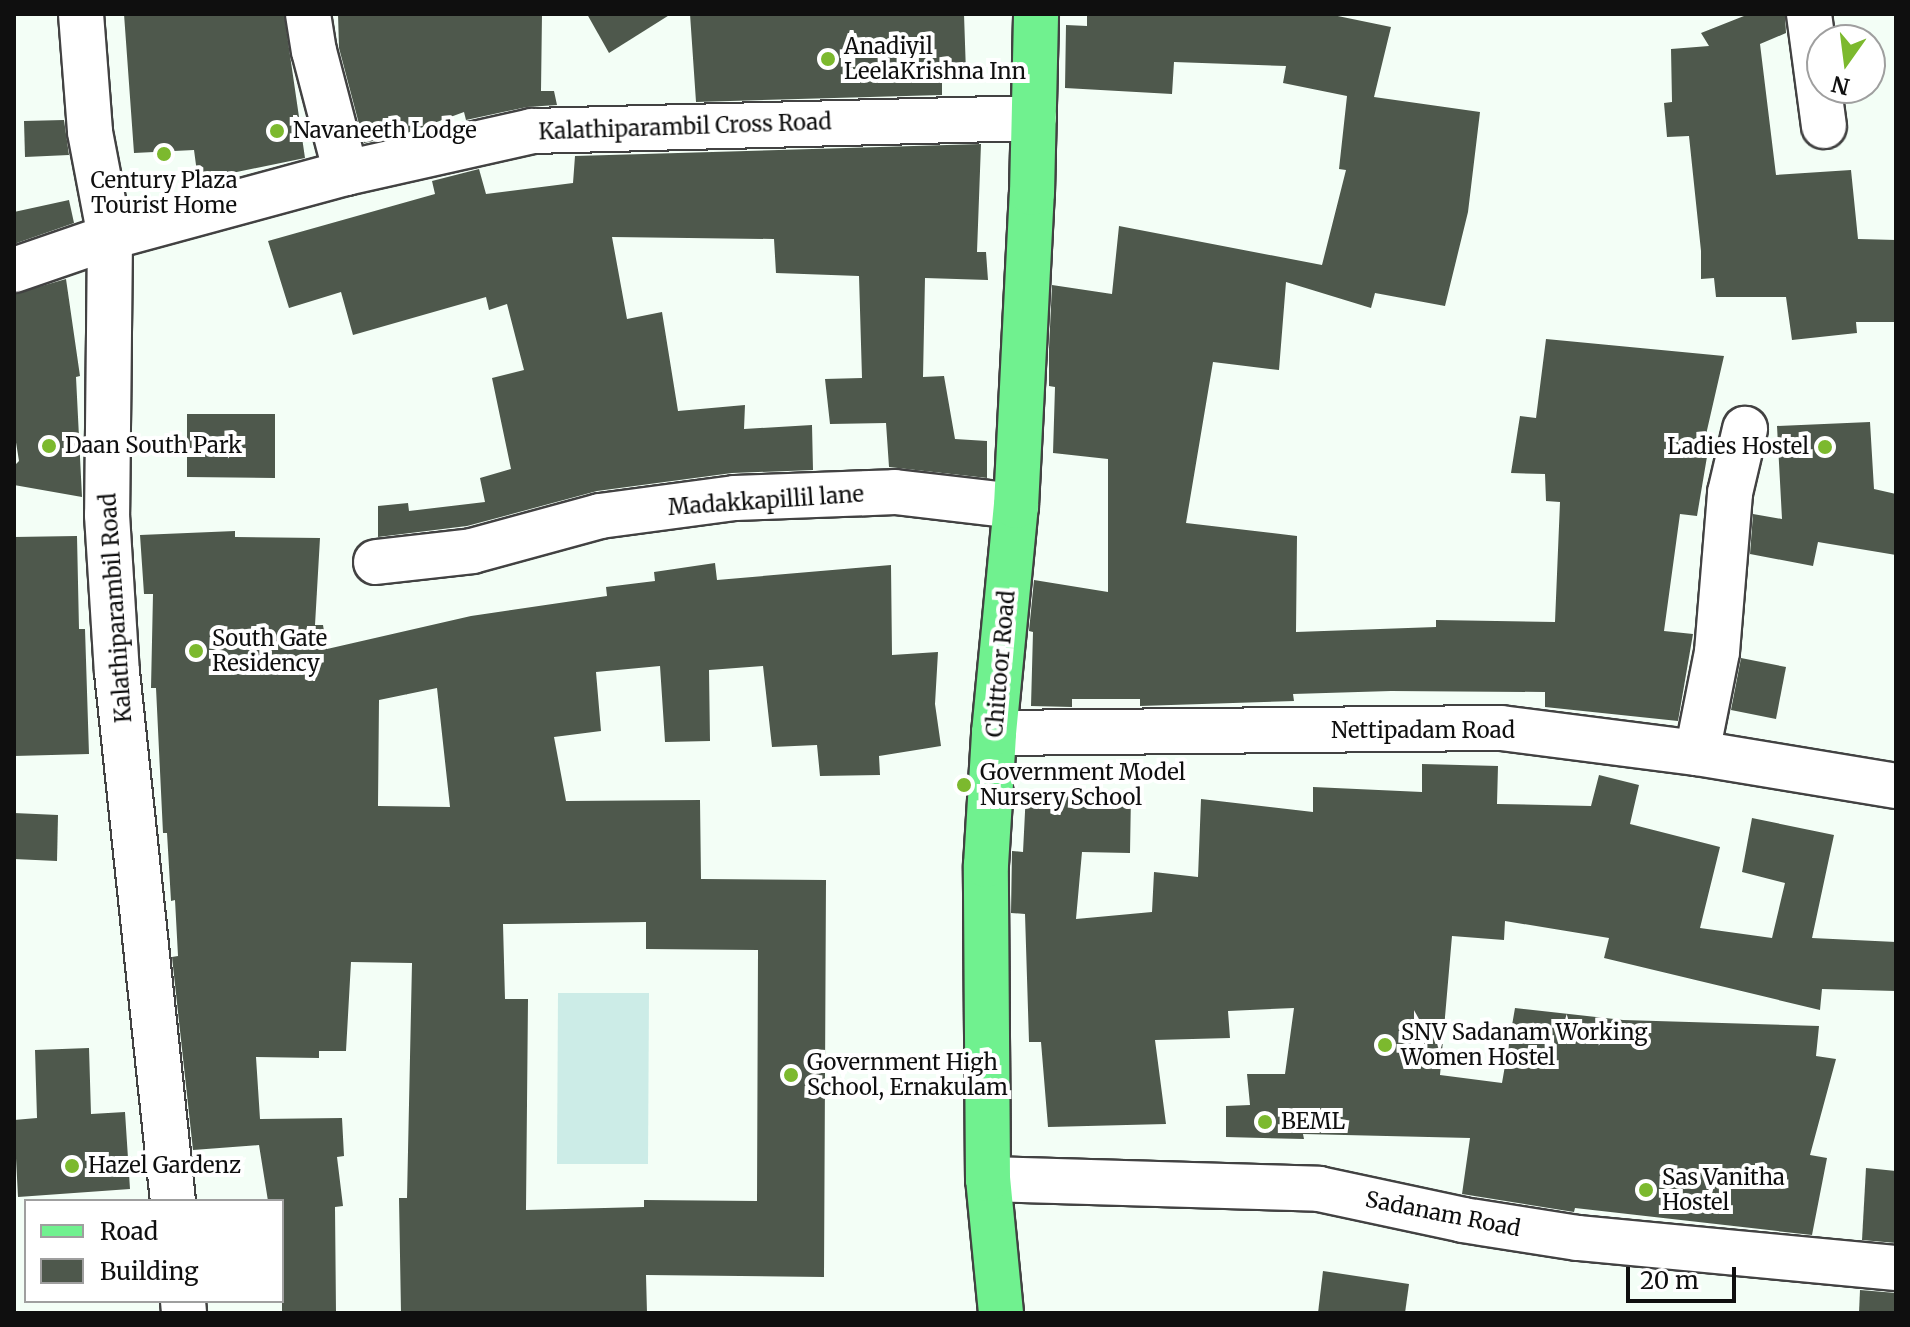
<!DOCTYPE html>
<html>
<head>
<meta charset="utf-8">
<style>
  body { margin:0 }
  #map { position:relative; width:1910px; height:1327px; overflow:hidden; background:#f3fef6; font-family:Merriweather,serif }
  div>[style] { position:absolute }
  .pitch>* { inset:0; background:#ccece7 }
  .building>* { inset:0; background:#4e584c }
  .roads { filter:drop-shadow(2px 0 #424242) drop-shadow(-2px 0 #424242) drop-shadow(0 2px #424242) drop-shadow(0 -2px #424242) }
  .minor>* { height:44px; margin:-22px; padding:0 22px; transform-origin:22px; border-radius:22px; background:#fff }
  .major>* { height:44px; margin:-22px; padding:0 22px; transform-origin:22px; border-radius:22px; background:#70f18f }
  .dots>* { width:22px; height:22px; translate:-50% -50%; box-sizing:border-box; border:4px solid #fff; border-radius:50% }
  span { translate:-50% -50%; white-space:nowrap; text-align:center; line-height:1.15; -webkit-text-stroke:8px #fff; paint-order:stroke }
  .poi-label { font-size:22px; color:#0f0f0f }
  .left { translate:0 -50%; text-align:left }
  .right { translate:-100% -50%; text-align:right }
  .street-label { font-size:22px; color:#0f0f0f }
  .frame { position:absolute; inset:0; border:16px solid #0f0f0f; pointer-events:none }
  .legend { position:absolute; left:24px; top:1199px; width:260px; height:104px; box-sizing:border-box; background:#fff; border:2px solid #9f9f9f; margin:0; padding:10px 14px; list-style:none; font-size:24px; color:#0f0f0f }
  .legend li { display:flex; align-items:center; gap:16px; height:40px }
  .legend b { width:40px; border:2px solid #9f9f9f }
  .north { position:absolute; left:1806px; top:24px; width:80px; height:80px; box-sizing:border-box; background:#fff; border:2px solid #9f9f9f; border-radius:50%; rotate:194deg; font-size:22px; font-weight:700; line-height:32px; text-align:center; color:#0f0f0f }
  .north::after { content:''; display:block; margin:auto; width:28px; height:36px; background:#7cb92e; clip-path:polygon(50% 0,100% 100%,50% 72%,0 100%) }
  .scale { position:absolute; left:1626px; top:1267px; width:110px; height:36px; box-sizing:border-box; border:4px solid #0f0f0f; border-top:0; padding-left:10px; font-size:24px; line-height:28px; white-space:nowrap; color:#0f0f0f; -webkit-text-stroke:6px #fff; paint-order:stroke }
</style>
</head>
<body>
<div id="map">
  <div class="pitch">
    <div style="clip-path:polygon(558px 993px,649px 993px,648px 1164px,557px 1164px)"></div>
  </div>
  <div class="building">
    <div style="clip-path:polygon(124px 14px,284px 14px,305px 158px,198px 180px,194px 150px,134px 153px)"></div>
    <div style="clip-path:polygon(338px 14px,542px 14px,541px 91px,554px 91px,557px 105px,527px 107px,466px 120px,464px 112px,404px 134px,364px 143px,339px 48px)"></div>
    <div style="clip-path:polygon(587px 14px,671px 14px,609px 53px)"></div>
    <div style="clip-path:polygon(690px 14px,964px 14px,966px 73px,942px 73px,942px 95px,696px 102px)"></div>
    <div style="clip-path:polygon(1087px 14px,1328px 14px,1391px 27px,1374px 97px,1480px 112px,1468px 212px,1445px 306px,1375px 293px,1371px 308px,1286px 282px,1279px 370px,1213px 362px,1186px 523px,1297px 536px,1296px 632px,1436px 627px,1436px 620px,1555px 622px,1560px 502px,1546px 501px,1545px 474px,1511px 473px,1520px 416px,1536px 418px,1546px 339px,1724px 356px,1705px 439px,1710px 439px,1697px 516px,1680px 514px,1664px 631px,1693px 634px,1678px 721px,1545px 707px,1545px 692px,1391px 691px,1293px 694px,1294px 701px,1140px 706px,1140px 699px,1072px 699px,1072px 707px,1031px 706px,1033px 632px,1029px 631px,1034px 580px,1108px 592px,1108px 459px,1053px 453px,1055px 387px,1049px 386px,1049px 348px,1052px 285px,1112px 294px,1119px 226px,1322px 265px,1346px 170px,1339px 169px,1347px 96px,1283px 83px,1286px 66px,1174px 62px,1172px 94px,1065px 88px,1066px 25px,1087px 26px)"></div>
    <div style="clip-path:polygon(1749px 14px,1785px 14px,1786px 33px,1760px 44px,1776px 175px,1851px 170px,1858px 239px,1896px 240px,1896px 322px,1856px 322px,1857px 333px,1792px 340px,1786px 297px,1716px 297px,1714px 278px,1701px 279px,1701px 251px,1689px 136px,1667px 137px,1664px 103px,1672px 102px,1671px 49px,1709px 46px,1701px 33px)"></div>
    <div style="clip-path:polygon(64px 120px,69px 155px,25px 157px,24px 121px)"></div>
    <div style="clip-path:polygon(981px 144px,977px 252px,986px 252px,988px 280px,925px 278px,923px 377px,944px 376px,955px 439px,987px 441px,987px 478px,889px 467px,886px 423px,830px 424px,825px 379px,862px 378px,859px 276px,776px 273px,774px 239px,612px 237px,627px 319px,662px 312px,678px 411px,745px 405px,744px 429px,812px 425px,813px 470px,732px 473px,597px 491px,467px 526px,378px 537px,378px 506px,408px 503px,409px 511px,485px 502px,480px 478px,511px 469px,492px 378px,524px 370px,507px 304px,489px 310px,486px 297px,353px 335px,341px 292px,289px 308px,268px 241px,435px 194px,432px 181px,479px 169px,486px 194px,573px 183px,575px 156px)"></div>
    <div style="clip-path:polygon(69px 200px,74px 223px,14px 244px,14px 212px)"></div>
    <div style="clip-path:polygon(66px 279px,80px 376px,76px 377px,82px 497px,14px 485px,14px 466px,19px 461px,14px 430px,14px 294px)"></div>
    <div style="clip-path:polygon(187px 414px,275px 414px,275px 478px,187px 477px)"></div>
    <div style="clip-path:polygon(1870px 422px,1874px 489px,1896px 494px,1896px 555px,1818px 542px,1813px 566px,1750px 554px,1753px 514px,1782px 519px,1777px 426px)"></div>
    <div style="clip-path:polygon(evenodd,235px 531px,235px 537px,320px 538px,315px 625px,323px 625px,327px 649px,471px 616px,607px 596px,606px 587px,655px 581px,654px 572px,715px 563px,717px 580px,891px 565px,892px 655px,938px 652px,935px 704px,941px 746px,879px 756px,880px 775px,820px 776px,817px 745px,772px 747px,763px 666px,709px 670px,710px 741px,665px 742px,660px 666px,596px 672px,601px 731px,554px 737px,566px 801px,700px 800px,701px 879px,826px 880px,824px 1277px,646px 1275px,647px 1313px,401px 1313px,399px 1198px,407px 1198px,412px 963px,351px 962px,346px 1051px,319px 1051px,319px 1058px,256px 1057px,260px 1119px,342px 1118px,344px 1156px,337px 1157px,343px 1206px,335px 1207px,336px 1313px,282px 1313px,282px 1201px,268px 1201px,259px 1145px,193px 1150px,172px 957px,178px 956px,175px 900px,171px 901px,167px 833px,163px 833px,156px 688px,151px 688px,153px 594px,144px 594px,140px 535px,235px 531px,437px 688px,450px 807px,378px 806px,379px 700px,437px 688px,235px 531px,646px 922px,646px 949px,758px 950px,757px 1201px,644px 1200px,644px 1207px,526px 1210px,528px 999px,505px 999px,503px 924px,646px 922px)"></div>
    <div style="clip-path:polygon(77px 536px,79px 629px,85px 629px,89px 754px,14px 756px,14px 537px)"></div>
    <div style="clip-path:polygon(1741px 658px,1786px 667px,1776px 719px,1731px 710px)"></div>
    <div style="clip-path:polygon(1422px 764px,1498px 766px,1497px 804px,1591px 806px,1599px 775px,1639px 785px,1630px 824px,1720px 847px,1700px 928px,1772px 938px,1785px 883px,1742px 872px,1752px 818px,1834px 835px,1812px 938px,1896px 942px,1896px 991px,1822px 989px,1820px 1010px,1604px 958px,1609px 938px,1505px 921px,1504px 940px,1452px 936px,1440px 1075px,1502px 1083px,1515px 1008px,1623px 1020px,1819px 1026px,1816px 1056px,1836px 1059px,1810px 1155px,1827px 1158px,1812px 1235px,1575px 1208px,1574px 1212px,1462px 1194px,1470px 1138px,1303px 1134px,1304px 1139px,1226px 1137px,1226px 1106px,1250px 1105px,1247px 1074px,1285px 1074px,1294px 1008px,1228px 1011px,1230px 1038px,1155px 1040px,1166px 1124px,1048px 1127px,1041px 1042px,1029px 1042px,1025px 914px,1011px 913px,1012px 851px,1023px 852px,1026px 792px,1131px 794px,1130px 853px,1082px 852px,1076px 919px,1152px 912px,1154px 872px,1198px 877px,1201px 799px,1313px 812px,1313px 787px,1422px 792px)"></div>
    <div style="clip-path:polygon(14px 813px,58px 815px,57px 861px,14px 859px)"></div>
    <div style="clip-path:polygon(89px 1048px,91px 1114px,125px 1112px,130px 1189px,18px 1197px,14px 1120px,37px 1118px,35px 1050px)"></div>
    <div style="clip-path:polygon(1866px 1168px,1896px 1171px,1896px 1243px,1862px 1240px)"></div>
    <div style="clip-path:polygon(1323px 1271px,1409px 1284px,1405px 1313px,1318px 1313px)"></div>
    <div style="clip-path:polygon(1860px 1290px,1896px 1293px,1896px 1313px,1859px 1313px)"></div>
  </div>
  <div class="roads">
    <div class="minor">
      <div style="left:81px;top:14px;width:118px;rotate:85.6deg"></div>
      <div style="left:90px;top:132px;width:107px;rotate:79.2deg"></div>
      <div style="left:110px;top:237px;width:278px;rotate:90.6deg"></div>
      <div style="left:107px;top:515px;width:157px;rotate:86.4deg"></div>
      <div style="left:117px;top:672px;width:532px;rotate:83.96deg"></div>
      <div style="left:308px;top:14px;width:37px;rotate:81deg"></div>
      <div style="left:314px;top:51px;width:126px;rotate:75.3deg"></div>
      <div style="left:1809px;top:14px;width:113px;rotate:82.4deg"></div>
      <div style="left:14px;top:270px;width:102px;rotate:-19deg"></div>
      <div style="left:110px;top:237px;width:245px;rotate:-15.2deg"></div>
      <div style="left:346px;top:173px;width:191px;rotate:-12.7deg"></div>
      <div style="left:532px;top:131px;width:502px;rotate:-1.48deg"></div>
      <div style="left:376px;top:562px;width:97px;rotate:-6.5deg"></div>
      <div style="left:472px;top:551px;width:133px;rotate:-15.3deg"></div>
      <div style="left:600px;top:516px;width:136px;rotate:-7.6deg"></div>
      <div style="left:735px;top:498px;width:160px;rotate:-2.1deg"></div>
      <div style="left:895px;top:492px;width:122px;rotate:6.6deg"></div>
      <div style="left:994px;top:733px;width:507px;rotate:-0.57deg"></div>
      <div style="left:1501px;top:728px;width:198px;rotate:7.3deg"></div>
      <div style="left:1697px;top:753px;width:202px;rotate:9.4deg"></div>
      <div style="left:1697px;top:753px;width:103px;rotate:-78.8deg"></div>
      <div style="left:1717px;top:652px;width:160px;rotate:-85.3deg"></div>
      <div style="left:1730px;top:493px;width:66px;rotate:-76.8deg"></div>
      <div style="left:988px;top:1179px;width:331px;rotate:1.7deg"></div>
      <div style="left:1319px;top:1189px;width:147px;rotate:12.1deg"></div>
      <div style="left:1463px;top:1220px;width:116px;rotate:8.9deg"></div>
      <div style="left:1578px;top:1238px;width:319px;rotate:5.4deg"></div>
      <div style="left:183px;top:1301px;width:12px;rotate:85deg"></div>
    </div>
    <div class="major">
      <div style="left:1001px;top:1313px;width:135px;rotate:-95.5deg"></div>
      <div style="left:988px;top:1179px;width:314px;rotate:-90.4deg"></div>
      <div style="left:986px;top:865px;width:132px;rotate:-86.5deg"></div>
      <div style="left:994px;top:733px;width:228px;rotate:-84.5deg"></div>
      <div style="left:1016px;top:506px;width:313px;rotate:-87.1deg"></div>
      <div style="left:1032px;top:193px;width:179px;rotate:-88.7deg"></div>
    </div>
  </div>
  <div class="dots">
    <div style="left:828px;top:59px;background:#7cb92e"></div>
    <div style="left:277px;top:131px;background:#7cb92e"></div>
    <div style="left:164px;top:154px;background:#7cb92e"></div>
    <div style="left:49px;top:446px;background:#7cb92e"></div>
    <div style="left:1825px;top:447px;background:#7cb92e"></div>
    <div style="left:196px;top:651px;background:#7cb92e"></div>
    <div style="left:964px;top:785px;background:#7cb92e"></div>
    <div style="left:1385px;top:1045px;background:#7cb92e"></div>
    <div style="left:791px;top:1075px;background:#7cb92e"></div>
    <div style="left:1265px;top:1122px;background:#7cb92e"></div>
    <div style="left:72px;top:1166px;background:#7cb92e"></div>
    <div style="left:1646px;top:1190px;background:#7cb92e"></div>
  </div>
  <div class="poi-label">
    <span class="left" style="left:844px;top:59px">Anadiyil<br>LeelaKrishna Inn</span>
    <span class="left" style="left:293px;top:131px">Navaneeth Lodge</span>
    <span style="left:164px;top:193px">Century Plaza<br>Tourist Home</span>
    <span class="left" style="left:65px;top:446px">Daan South Park</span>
    <span class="right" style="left:1809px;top:447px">Ladies Hostel</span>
    <span class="left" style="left:212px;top:651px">South Gate<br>Residency</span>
    <span class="left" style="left:980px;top:785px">Government Model<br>Nursery School</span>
    <span class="left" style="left:1401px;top:1045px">SNV Sadanam Working<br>Women Hostel</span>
    <span class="left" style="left:807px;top:1075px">Government High<br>School, Ernakulam</span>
    <span class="left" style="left:1281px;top:1122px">BEML</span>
    <span class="left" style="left:88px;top:1166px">Hazel Gardenz</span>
    <span class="left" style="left:1662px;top:1190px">Sas Vanitha<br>Hostel</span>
  </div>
  <div class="street-label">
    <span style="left:685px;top:127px;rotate:-2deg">Kalathiparambil Cross Road</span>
    <span style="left:766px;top:501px;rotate:-4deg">Madakkapillil lane</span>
    <span style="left:116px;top:608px;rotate:-94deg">Kalathiparambil Road</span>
    <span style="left:1001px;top:664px;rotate:-85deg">Chittoor Road</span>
    <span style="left:1423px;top:731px">Nettipadam Road</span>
    <span style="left:1443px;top:1214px;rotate:11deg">Sadanam Road</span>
  </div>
  <div class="frame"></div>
  <ul class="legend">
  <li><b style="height:10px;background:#70f18f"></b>Road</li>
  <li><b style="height:22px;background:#4e584c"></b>Building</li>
  </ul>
  <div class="north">N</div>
  <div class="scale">20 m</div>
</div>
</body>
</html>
